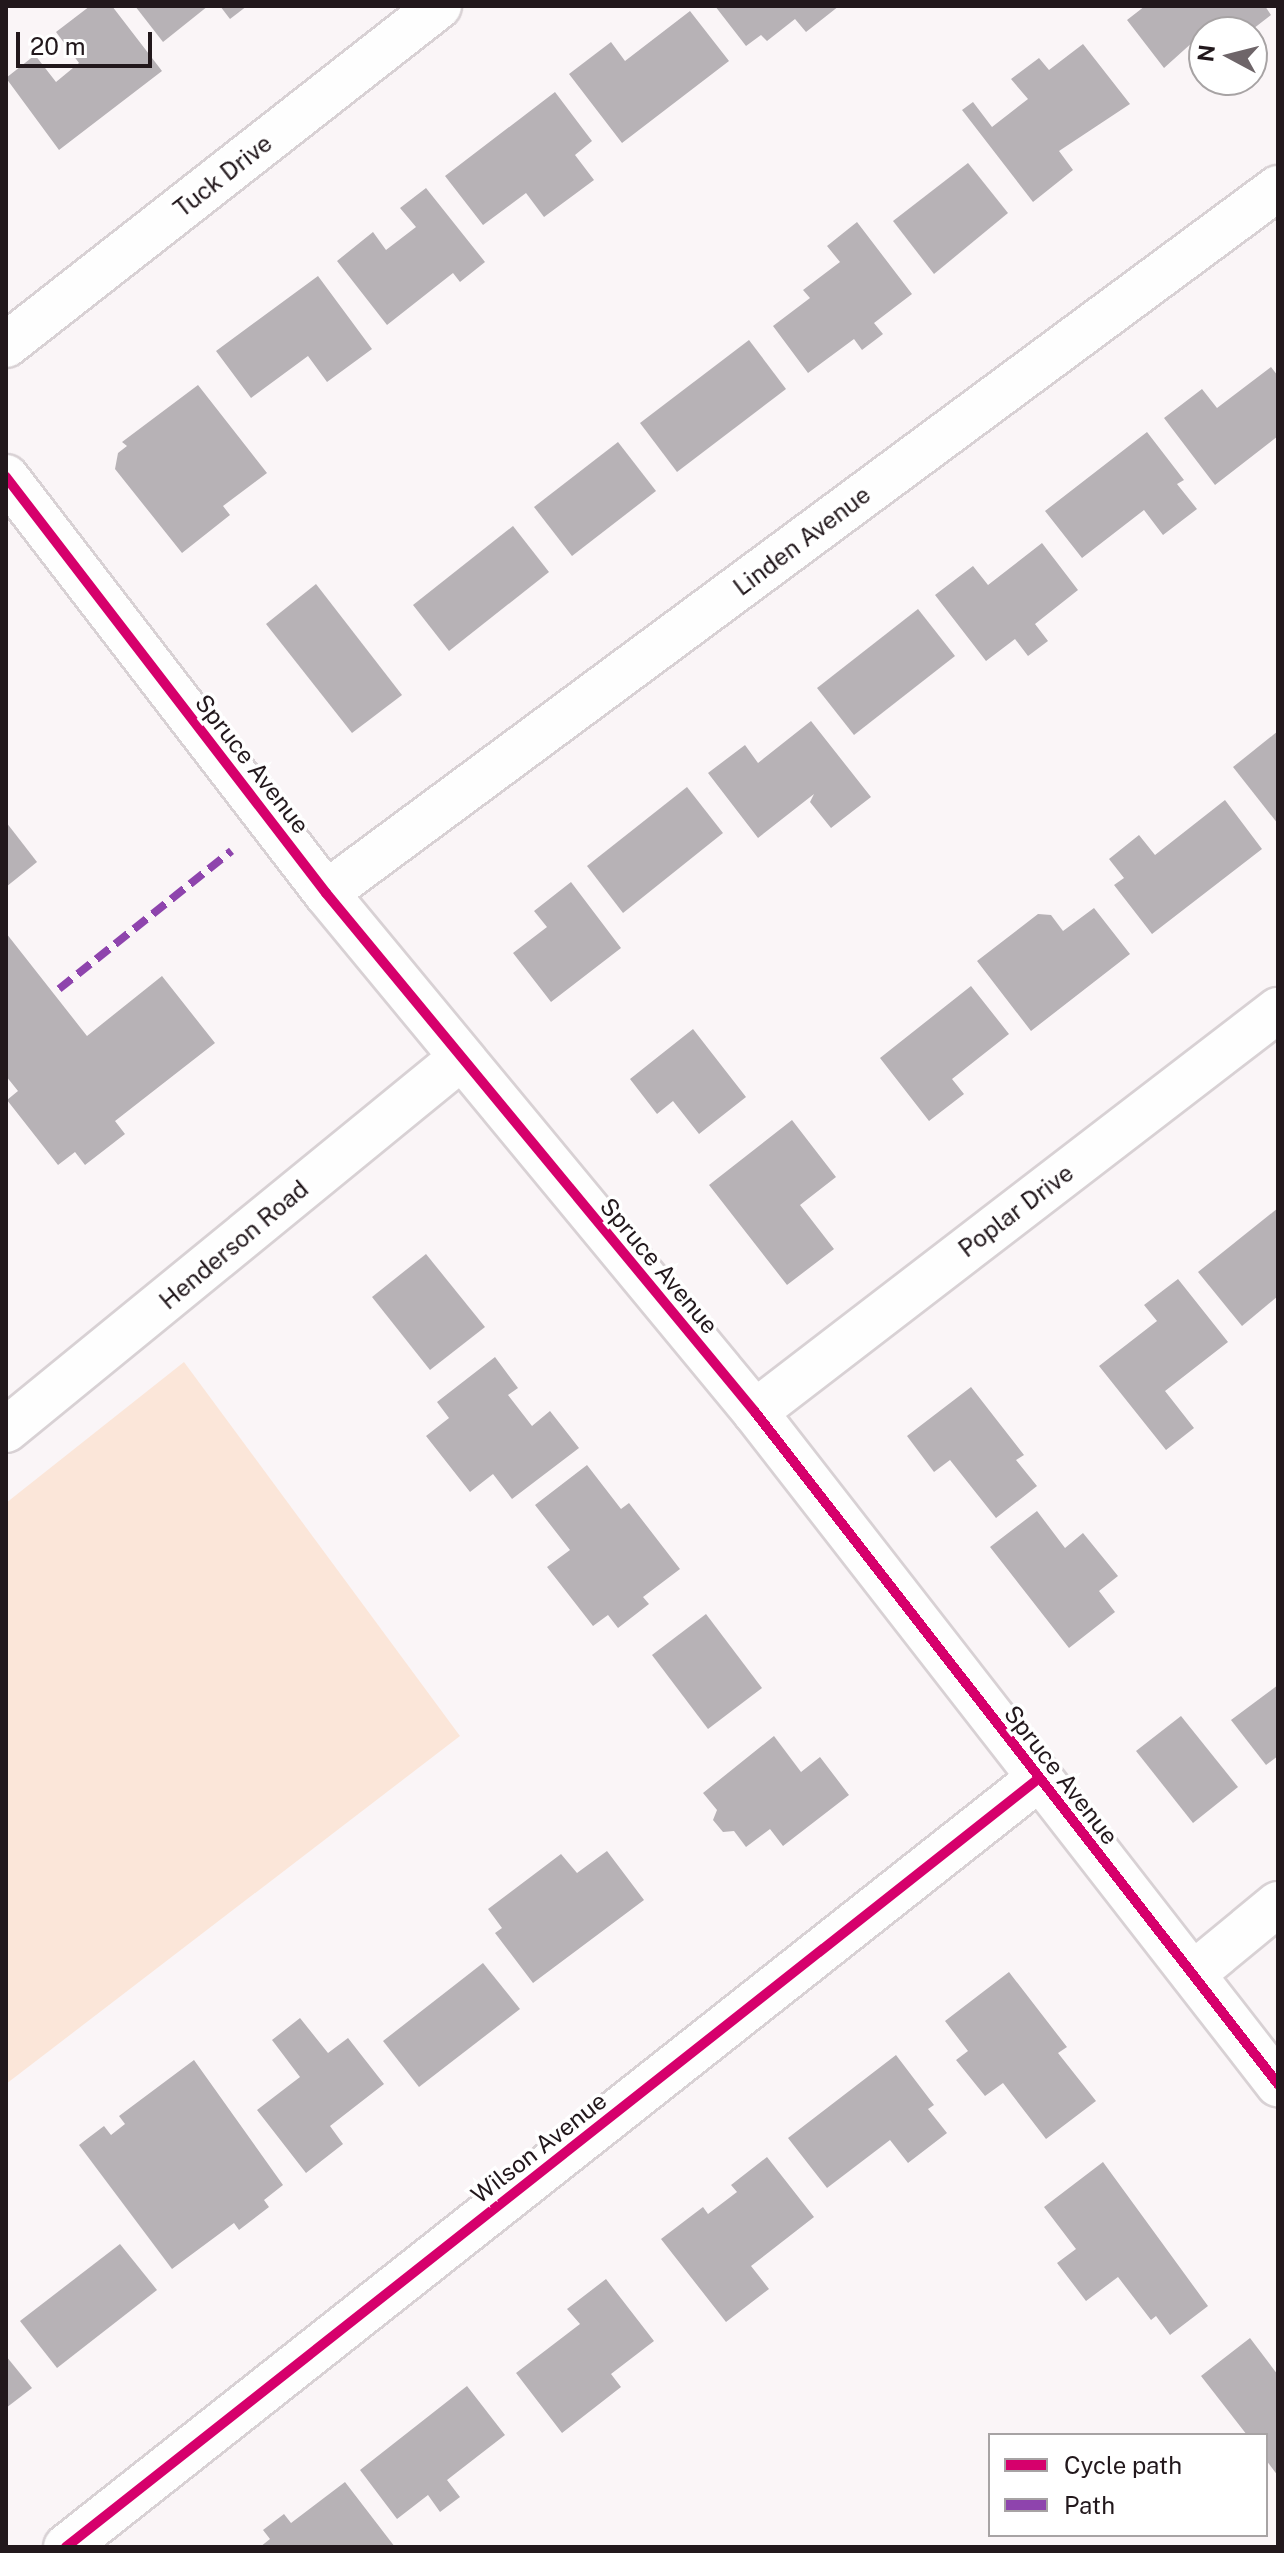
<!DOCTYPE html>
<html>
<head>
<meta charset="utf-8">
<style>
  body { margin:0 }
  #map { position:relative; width:1284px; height:2553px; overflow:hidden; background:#faf5f7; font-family:"Public Sans",sans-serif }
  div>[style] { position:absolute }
  .green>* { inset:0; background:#fbe6d9 }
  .building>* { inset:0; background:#b7b2b6 }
  .roads { filter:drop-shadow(2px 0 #d8d1d4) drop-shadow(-2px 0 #d8d1d4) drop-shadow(0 2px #d8d1d4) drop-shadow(0 -2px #d8d1d4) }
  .minor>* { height:44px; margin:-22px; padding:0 22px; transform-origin:22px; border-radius:22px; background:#fefefe }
  .quiet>* { height:8px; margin-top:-4px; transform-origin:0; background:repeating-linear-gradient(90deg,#8e44ad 0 16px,transparent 0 24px) }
  .cycleway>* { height:10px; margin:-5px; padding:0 5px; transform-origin:5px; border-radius:5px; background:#d6006c }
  span { translate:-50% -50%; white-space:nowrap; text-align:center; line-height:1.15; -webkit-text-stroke:7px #fff; paint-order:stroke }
  .street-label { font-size:24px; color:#22181c }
  .frame { position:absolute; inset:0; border:8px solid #22181c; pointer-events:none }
  .legend { position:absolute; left:988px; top:2433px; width:280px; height:104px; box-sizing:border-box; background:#fff; border:2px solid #a7a3a4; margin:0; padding:10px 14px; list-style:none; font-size:24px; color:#22181c }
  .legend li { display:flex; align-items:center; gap:16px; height:40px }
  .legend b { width:40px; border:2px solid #a7a3a4 }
  .north { position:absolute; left:1188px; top:16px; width:80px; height:80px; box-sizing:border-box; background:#fff; border:2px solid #a7a3a4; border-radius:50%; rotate:277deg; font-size:22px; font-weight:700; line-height:32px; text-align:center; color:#22181c }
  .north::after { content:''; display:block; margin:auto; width:28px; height:36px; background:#6e6569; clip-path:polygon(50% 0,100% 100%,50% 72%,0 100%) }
  .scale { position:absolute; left:16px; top:32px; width:136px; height:36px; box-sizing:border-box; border:4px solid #22181c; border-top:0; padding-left:10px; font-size:24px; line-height:28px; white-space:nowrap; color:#22181c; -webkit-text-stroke:6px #fff; paint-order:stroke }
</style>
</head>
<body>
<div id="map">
  <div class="green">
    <div style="clip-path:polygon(184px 1362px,460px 1736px,6px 2084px,6px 1503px)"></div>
  </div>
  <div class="building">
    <div style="clip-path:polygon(90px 6px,112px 6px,162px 71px,59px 150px,6px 78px,35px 55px,56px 82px,79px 63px,56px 32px)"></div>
    <div style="clip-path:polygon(135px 6px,208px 6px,163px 42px)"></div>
    <div style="clip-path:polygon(220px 6px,247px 6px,230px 19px)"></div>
    <div style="clip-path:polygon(715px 6px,839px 6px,806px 32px,795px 19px,767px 41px,761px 35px,746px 46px)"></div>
    <div style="clip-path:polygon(1145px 6px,1265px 6px,1271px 15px,1249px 32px,1223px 32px,1218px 26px,1204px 32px,1164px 68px,1127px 20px)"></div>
    <div style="clip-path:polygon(690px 11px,729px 61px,622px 143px,569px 74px,611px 42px,625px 61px)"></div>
    <div style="clip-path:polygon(1083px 44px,1130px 104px,1059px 151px,1073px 170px,1033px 202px,962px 110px,973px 102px,992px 127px,1028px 99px,1011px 79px,1039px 58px,1049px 70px)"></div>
    <div style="clip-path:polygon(555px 92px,592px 141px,575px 155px,594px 180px,544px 217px,526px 193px,483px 225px,445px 176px)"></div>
    <div style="clip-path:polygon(968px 163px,1008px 213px,934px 274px,893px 221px)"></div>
    <div style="clip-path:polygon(426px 188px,485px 262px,460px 282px,453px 273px,387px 325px,337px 261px,373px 232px,386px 250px,416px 227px,400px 208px)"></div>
    <div style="clip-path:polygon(857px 222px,912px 294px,874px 323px,883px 334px,862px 350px,854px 339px,808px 373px,773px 326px,810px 298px,803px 290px,840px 262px,827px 246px)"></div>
    <div style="clip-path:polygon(318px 276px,372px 349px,327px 382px,308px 356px,251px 398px,216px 351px)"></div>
    <div style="clip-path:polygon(749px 340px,786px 389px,677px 472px,640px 423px)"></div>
    <div style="clip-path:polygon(1271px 367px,1278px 376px,1278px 436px,1215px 485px,1164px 418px,1202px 389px,1217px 408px)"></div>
    <div style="clip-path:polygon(198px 385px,267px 473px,223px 506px,230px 515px,182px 553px,115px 469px,118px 453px,127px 446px,122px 442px)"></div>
    <div style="clip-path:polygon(1147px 432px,1184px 480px,1177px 484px,1197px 509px,1163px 535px,1144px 510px,1082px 558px,1045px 511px)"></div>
    <div style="clip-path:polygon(618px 442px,656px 491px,572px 556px,534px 507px)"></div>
    <div style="clip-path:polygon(513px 526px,549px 572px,449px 651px,413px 605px)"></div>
    <div style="clip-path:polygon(1042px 543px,1078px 590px,1035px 624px,1048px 641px,1028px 656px,1015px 639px,986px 661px,935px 595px,973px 566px,988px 585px)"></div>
    <div style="clip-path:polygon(316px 584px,402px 695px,352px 733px,266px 624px)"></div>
    <div style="clip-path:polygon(918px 609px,955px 656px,854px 735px,817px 688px)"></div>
    <div style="clip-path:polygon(811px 721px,871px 797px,831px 828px,810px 802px,814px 794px,758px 838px,708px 773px,745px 745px,758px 763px)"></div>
    <div style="clip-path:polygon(1278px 731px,1278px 824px,1233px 767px)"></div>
    <div style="clip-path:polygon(687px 787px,723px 833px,623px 913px,587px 866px)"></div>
    <div style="clip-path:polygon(1225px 800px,1262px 849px,1152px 934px,1114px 885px,1124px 878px,1109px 859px,1139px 835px,1155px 855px)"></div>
    <div style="clip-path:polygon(6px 822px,37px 862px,6px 887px)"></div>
    <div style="clip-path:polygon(571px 882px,621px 948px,551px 1002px,513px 953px,547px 927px,534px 911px)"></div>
    <div style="clip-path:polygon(1094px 908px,1130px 954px,1031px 1031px,977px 961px,1038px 914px,1051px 915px,1063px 931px)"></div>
    <div style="clip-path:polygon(6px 933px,87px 1036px,162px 976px,215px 1043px,115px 1121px,125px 1134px,85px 1165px,75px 1152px,58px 1165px,7px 1100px,18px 1091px,6px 1076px)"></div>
    <div style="clip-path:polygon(971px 986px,1009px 1034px,952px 1079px,964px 1094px,929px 1121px,880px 1058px)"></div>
    <div style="clip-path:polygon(693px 1029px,746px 1097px,699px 1134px,673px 1101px,657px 1114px,630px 1079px)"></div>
    <div style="clip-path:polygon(792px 1120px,836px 1177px,800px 1205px,834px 1249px,787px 1285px,709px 1185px)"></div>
    <div style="clip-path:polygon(1278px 1208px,1278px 1296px,1242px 1326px,1198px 1272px)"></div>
    <div style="clip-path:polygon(426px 1254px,485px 1327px,430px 1370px,372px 1297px)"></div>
    <div style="clip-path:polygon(1178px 1279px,1228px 1342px,1165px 1391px,1194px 1428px,1166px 1450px,1099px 1366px,1157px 1321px,1144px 1305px)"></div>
    <div style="clip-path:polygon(495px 1357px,518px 1388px,508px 1395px,532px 1426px,550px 1411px,579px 1448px,512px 1499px,493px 1474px,470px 1492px,426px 1436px,449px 1418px,437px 1402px)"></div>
    <div style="clip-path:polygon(971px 1387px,1024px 1455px,1016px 1460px,1037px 1486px,996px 1518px,950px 1460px,934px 1472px,907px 1436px)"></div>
    <div style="clip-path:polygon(587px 1465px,621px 1509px,629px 1503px,680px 1569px,643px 1597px,649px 1604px,618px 1628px,608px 1615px,593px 1626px,547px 1567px,570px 1550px,535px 1505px)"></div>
    <div style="clip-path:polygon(1037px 1511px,1065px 1548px,1083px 1533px,1118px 1576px,1099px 1591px,1115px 1612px,1069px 1648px,990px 1547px)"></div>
    <div style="clip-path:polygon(706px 1614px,762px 1688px,708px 1729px,652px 1655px)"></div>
    <div style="clip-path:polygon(1278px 1685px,1278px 1756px,1266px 1765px,1231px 1720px)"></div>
    <div style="clip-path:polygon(1181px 1716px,1238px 1787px,1193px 1823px,1136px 1751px)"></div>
    <div style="clip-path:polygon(774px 1736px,801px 1772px,820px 1757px,849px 1795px,783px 1846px,770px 1829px,746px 1847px,734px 1831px,723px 1832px,713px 1820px,717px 1810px,703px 1793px)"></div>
    <div style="clip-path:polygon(607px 1851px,644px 1900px,533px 1983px,495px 1933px,502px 1928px,488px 1909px,561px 1854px,577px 1873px)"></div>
    <div style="clip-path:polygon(483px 1963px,520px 2009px,419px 2087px,383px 2041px)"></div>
    <div style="clip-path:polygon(1009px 1972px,1067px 2047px,1058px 2053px,1096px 2101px,1046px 2139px,1003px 2083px,985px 2096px,956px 2060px,968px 2051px,945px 2021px)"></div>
    <div style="clip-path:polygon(300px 2018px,328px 2053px,348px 2038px,384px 2084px,330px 2126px,343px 2144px,306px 2173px,257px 2110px,300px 2077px,272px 2040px)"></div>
    <div style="clip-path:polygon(896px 2055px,934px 2105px,928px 2109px,947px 2133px,908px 2163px,890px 2140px,827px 2188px,788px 2138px)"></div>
    <div style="clip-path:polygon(194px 2060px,283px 2185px,264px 2200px,269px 2207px,239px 2230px,234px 2223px,172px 2269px,79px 2145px,104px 2126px,111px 2135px,125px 2124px,119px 2116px)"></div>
    <div style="clip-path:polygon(767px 2157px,814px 2217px,751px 2266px,769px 2289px,726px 2322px,661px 2239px,703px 2207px,708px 2214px,737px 2192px,731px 2185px)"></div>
    <div style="clip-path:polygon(1103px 2162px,1208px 2306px,1170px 2335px,1156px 2316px,1151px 2320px,1118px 2277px,1086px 2301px,1057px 2263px,1076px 2249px,1044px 2207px)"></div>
    <div style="clip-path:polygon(120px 2244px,157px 2290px,57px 2368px,20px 2321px)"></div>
    <div style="clip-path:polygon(606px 2279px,654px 2341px,611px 2374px,621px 2387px,562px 2433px,516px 2373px,580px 2324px,567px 2309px)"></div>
    <div style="clip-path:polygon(1250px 2338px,1278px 2375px,1278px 2476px,1266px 2460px,1266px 2435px,1247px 2435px,1201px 2376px)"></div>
    <div style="clip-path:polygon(6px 2356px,32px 2388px,6px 2408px)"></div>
    <div style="clip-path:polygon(467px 2386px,505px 2435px,447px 2480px,460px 2497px,440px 2512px,428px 2495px,397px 2519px,360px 2470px)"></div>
    <div style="clip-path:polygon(345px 2482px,395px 2547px,260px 2547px,270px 2539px,263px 2530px,284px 2514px,291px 2523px)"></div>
  </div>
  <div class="roads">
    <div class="minor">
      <div style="left:6px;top:345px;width:550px;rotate:-38.06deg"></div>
      <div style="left:6px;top:477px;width:525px;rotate:52.43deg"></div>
      <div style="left:326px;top:893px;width:673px;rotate:50.42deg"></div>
      <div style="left:755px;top:1412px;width:852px;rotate:52.11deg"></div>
      <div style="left:326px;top:893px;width:1185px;rotate:-36.52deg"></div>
      <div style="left:755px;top:1412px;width:660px;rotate:-37.55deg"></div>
      <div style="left:6px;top:1430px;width:586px;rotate:-39.26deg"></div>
      <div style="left:1193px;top:1974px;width:110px;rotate:-39.5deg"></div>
      <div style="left:66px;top:2547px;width:1237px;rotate:-38.31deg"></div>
    </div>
  </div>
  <div class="quiet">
    <div style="left:59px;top:989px;width:221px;rotate:-38.7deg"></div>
  </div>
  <div class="cycleway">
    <div style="left:6px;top:477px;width:525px;rotate:52.43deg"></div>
    <div style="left:326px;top:893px;width:673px;rotate:50.42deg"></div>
    <div style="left:755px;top:1412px;width:852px;rotate:52.11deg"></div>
    <div style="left:66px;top:2547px;width:1237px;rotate:-38.31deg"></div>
  </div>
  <div class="street-label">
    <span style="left:223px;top:176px;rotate:-38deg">Tuck Drive</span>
    <span style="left:802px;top:541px;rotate:-37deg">Linden Avenue</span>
    <span style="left:252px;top:764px;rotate:52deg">Spruce Avenue</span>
    <span style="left:1016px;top:1211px;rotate:-37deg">Poplar Drive</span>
    <span style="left:234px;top:1245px;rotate:-40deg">Henderson Road</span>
    <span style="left:659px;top:1266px;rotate:50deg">Spruce Avenue</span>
    <span style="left:1061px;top:1775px;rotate:52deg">Spruce Avenue</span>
    <span style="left:539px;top:2148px;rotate:-38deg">Wilson Avenue</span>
  </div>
  <div class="frame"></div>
  <ul class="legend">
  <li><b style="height:10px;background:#d6006c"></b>Cycle path</li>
  <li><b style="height:10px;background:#8e44ad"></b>Path</li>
  </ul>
  <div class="north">N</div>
  <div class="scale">20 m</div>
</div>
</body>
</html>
